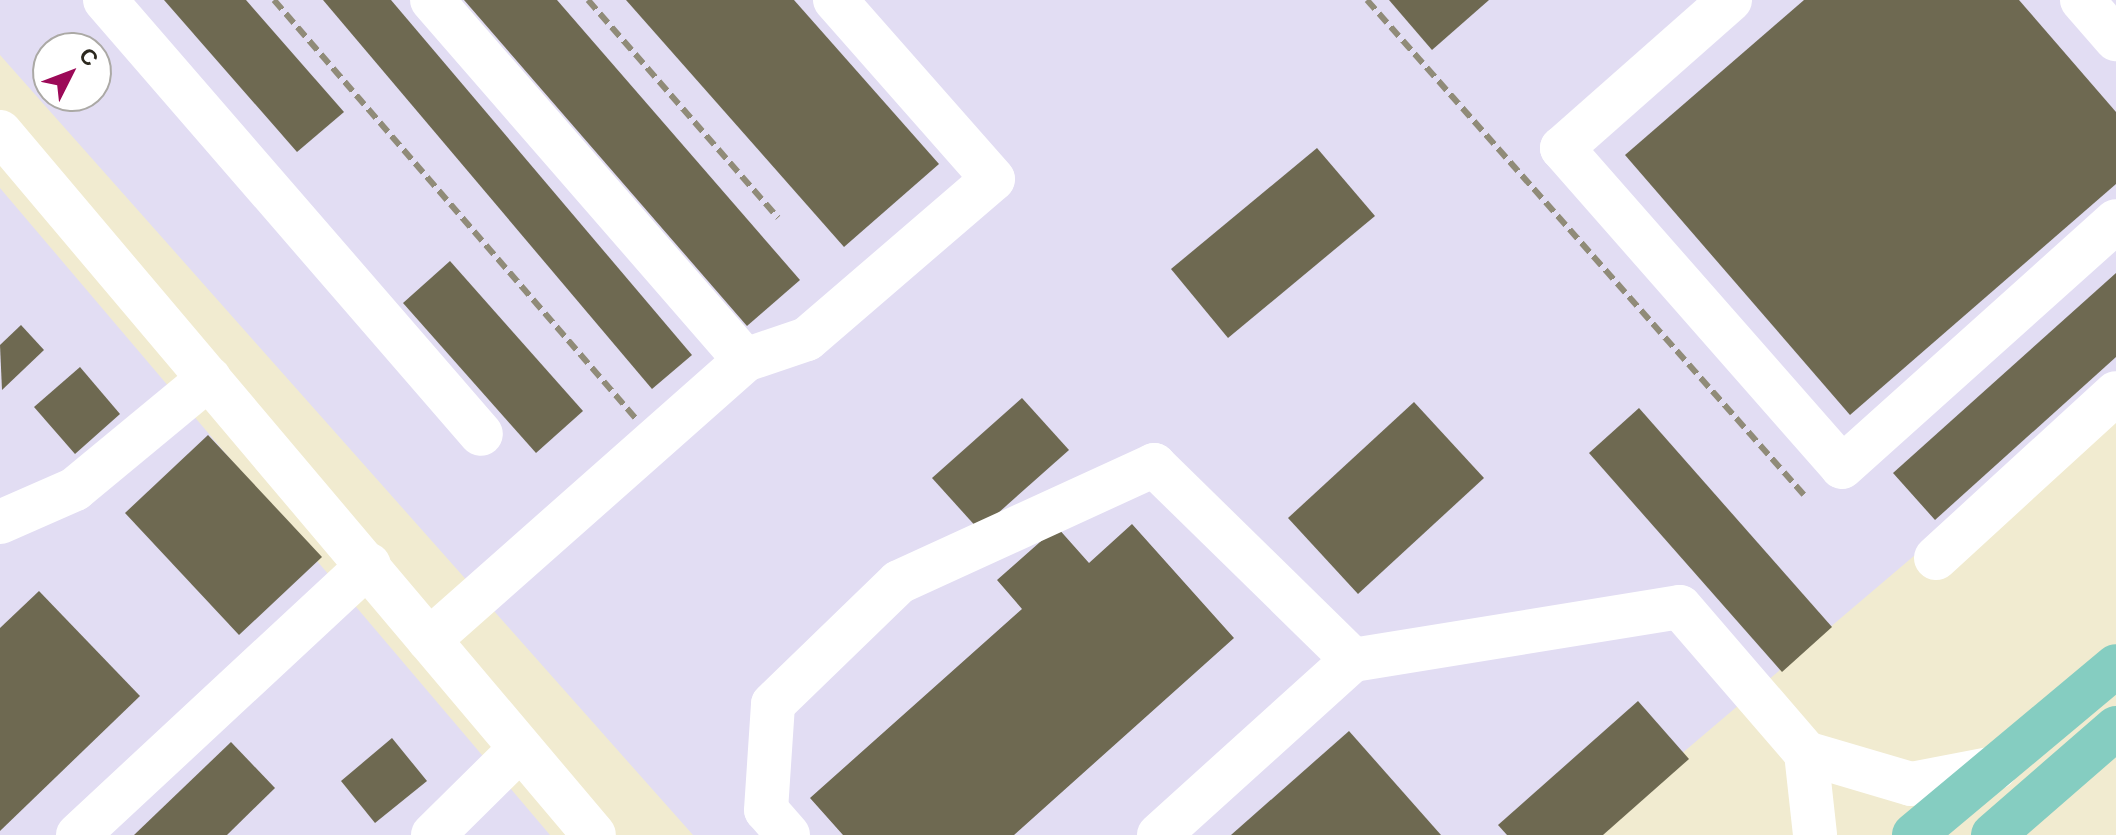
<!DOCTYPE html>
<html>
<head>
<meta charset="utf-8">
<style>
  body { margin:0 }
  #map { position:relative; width:2116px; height:835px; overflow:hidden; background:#f1ebd0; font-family:Helvetica,sans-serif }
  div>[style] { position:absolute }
  .industrial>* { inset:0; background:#e2ddf3 }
  .building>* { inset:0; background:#6e6951 }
  .minor>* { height:44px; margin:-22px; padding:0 22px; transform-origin:22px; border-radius:22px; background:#fff }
  .major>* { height:44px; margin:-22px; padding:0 22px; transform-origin:22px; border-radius:22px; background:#85cdc1 }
  .rail>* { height:6px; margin-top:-3px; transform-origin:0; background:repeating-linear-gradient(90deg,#908b78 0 12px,transparent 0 18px) }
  span { translate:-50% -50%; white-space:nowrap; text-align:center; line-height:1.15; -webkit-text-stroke:8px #fff; paint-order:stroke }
  .north { position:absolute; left:32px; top:32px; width:80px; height:80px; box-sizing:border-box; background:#fff; border:2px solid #aba9a5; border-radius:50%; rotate:48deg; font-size:22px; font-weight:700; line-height:32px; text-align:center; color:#2c291f }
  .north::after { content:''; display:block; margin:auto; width:28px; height:36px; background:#9c0958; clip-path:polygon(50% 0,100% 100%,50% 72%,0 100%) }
</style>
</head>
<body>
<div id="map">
  <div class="industrial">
    <div style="clip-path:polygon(evenodd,0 0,2116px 0,2116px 384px,1586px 835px,693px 835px,0 55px,0 0,48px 48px,96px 48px,96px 96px,48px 96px,48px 48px)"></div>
    <div style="clip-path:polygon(0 188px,550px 835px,0 835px)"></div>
  </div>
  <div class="building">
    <div style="clip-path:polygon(164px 0,246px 0,344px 112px,297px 152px)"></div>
    <div style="clip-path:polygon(323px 0,391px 0,692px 355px,652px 389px)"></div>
    <div style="clip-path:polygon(464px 0,557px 0,800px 280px,747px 326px)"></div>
    <div style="clip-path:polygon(626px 0,794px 0,939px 164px,844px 247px)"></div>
    <div style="clip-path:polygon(1389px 0,1489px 0,1432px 50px)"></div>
    <div style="clip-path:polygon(1804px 0,2019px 0,2116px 112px,2116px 184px,1850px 415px,1625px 155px)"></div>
    <div style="clip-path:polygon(1317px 148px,1375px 216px,1228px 338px,1171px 269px)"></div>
    <div style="clip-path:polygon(450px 261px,583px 411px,536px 453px,403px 303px)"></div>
    <div style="clip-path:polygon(2116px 273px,2116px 357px,1935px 520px,1893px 473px)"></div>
    <div style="clip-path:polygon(21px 325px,44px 350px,2px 390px,0 345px)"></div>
    <div style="clip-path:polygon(80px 367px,120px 414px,75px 454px,34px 407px)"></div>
    <div style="clip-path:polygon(1022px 398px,1069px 450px,979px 530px,932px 478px)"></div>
    <div style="clip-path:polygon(1414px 402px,1484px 478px,1358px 594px,1288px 518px)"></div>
    <div style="clip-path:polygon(1639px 408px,1832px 627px,1782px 672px,1589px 453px)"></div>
    <div style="clip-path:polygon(208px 435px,322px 557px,239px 635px,125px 513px)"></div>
    <div style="clip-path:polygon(1132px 524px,1234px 638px,1014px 835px,843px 835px,810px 798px,1022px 609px,997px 580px,1057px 527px,1089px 563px)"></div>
    <div style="clip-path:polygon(39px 591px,140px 696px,0 831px,0 628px)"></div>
    <div style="clip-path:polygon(1638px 701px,1689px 759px,1603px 835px,1507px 835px,1498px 825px)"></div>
    <div style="clip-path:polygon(1349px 731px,1441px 835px,1231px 835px)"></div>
    <div style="clip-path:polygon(392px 738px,427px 781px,375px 823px,341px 781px)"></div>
    <div style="clip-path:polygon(231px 742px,275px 788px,227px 835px,134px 835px)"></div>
  </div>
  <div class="minor">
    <div style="left:105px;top:0;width:574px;rotate:49.1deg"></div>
    <div style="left:1730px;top:0;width:224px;rotate:138.6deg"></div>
    <div style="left:1562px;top:148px;width:424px;rotate:48.7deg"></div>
    <div style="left:1842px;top:467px;width:368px;rotate:-41.9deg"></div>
    <div style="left:2082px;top:0;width:52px;rotate:48.9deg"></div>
    <div style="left:0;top:132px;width:920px;rotate:49.8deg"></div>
    <div style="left:745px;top:360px;width:65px;rotate:-18.7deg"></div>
    <div style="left:807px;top:339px;width:245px;rotate:-40.7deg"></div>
    <div style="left:993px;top:179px;width:239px;rotate:-131.4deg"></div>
    <div style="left:0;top:522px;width:82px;rotate:-23.7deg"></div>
    <div style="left:75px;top:489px;width:174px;rotate:-39.6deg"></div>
    <div style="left:1936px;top:558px;width:244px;rotate:-42.5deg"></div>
    <div style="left:429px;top:640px;width:422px;rotate:-41.5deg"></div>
    <div style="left:745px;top:360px;width:477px;rotate:-131deg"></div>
    <div style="left:1806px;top:753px;width:82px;rotate:83.7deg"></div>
    <div style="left:78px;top:835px;width:397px;rotate:-42.9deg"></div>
    <div style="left:433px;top:835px;width:120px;rotate:-44.7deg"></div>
    <div style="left:788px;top:835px;width:33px;rotate:-131deg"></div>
    <div style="left:766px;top:810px;width:106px;rotate:-86.2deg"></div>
    <div style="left:773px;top:704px;width:175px;rotate:-44.1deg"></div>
    <div style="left:899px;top:582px;width:281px;rotate:-24.6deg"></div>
    <div style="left:1154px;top:465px;width:279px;rotate:44.4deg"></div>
    <div style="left:1159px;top:835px;width:261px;rotate:-42.1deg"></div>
    <div style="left:1353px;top:660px;width:331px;rotate:-9.2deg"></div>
    <div style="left:1680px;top:607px;width:193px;rotate:49.2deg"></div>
    <div style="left:1806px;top:753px;width:109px;rotate:16.4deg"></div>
    <div style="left:1911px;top:784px;width:86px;rotate:-10.8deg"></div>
  </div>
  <div class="major">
    <div style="left:1914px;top:835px;width:263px;rotate:-39.9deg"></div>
    <div style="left:1993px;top:835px;width:163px;rotate:-41deg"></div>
  </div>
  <div class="rail">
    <div style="left:274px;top:0;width:555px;rotate:49.16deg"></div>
    <div style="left:588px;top:0;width:289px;rotate:48.9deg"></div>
    <div style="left:1367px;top:0;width:660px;rotate:48.56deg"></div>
  </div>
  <div class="north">С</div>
</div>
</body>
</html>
